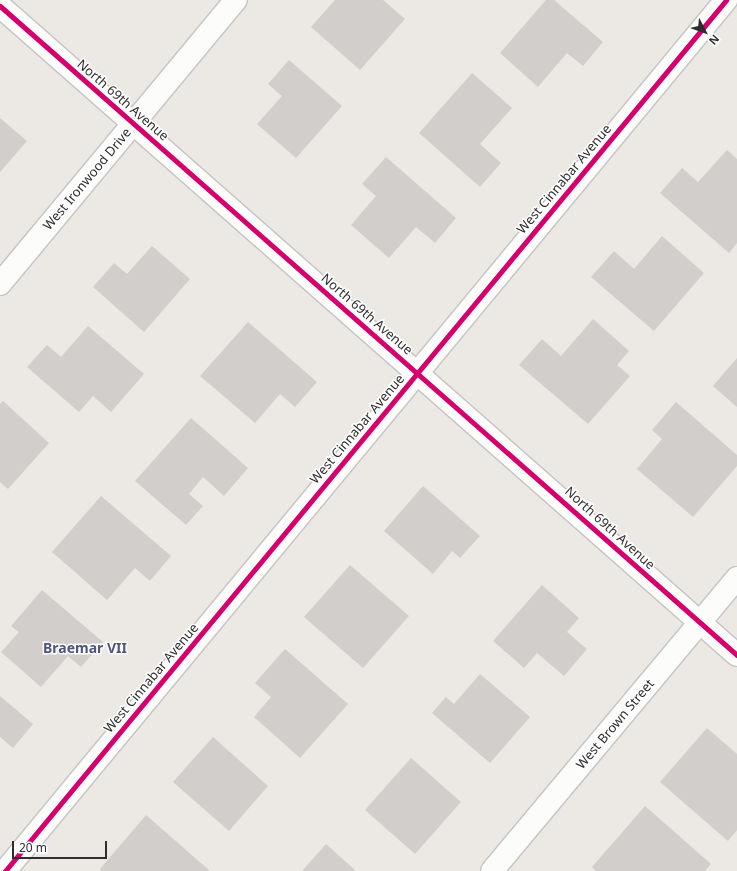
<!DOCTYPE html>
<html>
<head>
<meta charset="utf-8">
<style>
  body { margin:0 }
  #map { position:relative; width:737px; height:871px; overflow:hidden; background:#ece8e4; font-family:"Noto Sans",sans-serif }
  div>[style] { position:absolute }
  .building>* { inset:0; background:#d1cecb }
  .roads { filter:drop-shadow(1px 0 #c5c4c5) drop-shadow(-1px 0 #c5c4c5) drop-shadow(0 1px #c5c4c5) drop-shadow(0 -1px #c5c4c5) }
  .minor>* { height:22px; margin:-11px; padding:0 11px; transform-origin:11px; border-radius:11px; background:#fcfcfb }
  .cycleway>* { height:5px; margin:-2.5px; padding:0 2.5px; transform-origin:2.5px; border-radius:2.5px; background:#d6006c }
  span { translate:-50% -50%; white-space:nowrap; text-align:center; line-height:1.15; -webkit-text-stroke:3px #fff; paint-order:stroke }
  .street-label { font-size:13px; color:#2e2e2e }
  .neighbourhood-label { font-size:14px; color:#4d5680; font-weight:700 }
  .north { position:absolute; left:685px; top:12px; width:40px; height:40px; -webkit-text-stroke:3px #fff; paint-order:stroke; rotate:131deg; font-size:11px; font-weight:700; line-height:16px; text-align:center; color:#2e2e2e }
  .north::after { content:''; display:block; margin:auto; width:14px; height:18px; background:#2e2e2e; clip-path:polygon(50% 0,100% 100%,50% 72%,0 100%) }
  .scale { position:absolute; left:12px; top:841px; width:95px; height:18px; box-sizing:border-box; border:2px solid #2e2e2e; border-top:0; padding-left:5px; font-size:12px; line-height:14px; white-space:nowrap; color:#2e2e2e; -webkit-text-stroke:3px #fff; paint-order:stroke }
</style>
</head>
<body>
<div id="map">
  <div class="building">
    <div style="clip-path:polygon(335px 0,383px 0,405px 19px,360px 70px,311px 27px)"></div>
    <div style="clip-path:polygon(546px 0,554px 0,603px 42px,583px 66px,567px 53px,538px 87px,500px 53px)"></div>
    <div style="clip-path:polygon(289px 60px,342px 106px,296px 158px,257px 124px,282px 96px,268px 84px)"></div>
    <div style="clip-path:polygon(472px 73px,512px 108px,480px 144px,501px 163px,480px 187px,419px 133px)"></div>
    <div style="clip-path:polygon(0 118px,27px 141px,0 172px)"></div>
    <div style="clip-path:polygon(727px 150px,737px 159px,737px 243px,729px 253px,660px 193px,682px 168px,698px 182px)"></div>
    <div style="clip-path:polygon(386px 157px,456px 218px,435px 243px,416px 227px,389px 258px,351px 225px,376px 196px,362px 184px)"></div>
    <div style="clip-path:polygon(662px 236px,704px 273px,654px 331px,591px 277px,614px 251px,634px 269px)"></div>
    <div style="clip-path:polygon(152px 246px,190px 279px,144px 332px,93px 287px,114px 263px,127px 274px)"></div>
    <div style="clip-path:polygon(593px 319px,629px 351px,617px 365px,630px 376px,588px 424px,519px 365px,542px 339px,561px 356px)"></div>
    <div style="clip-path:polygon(248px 322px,317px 382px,295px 407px,280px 394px,255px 423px,200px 376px)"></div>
    <div style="clip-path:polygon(88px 326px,144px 374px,111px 412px,93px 396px,79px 412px,27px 367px,47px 345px,61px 357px)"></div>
    <div style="clip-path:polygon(737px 358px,737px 407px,713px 386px)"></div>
    <div style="clip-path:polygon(3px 401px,49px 443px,8px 489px,0 482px,0 404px)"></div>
    <div style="clip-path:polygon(676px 402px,737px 455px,737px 466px,693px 517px,637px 469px,662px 439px,652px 430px)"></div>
    <div style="clip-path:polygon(191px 418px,248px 468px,224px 496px,203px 477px,189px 494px,203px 506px,186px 525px,135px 481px)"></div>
    <div style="clip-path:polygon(423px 486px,480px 536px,460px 558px,452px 551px,433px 574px,384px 531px)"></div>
    <div style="clip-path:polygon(101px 496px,171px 556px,150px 581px,135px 568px,107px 600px,52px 552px)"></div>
    <div style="clip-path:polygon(350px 565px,409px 616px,363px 668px,304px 617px)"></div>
    <div style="clip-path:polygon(542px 585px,579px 618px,567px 632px,587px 649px,564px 676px,537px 653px,524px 668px,493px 641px)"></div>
    <div style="clip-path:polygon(42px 590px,103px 642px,81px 667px,68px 656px,41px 687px,1px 652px,19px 632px,11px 626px)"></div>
    <div style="clip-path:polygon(285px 649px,348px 704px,300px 758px,254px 717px,271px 697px,255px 683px)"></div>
    <div style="clip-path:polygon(480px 674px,530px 717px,490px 763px,432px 713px,446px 697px,454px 704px)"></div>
    <div style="clip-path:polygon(0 696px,33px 724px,13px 748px,0 737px)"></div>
    <div style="clip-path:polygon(707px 728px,737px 754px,737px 830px,728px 841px,660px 782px)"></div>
    <div style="clip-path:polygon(213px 737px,268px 786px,229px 831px,173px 782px)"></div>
    <div style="clip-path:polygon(411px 758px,461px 802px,415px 854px,365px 810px)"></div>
    <div style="clip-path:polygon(645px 806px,711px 864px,705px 871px,596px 871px,592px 867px)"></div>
    <div style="clip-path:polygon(146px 815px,210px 871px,102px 871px,100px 869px)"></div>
    <div style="clip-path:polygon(326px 844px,356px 871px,302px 871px)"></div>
  </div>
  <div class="roads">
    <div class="minor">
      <div style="left:0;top:6px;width:982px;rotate:41.37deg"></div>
      <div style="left:0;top:284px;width:369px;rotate:-50.3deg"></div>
      <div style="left:5px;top:871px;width:1131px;rotate:-50.38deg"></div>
      <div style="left:492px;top:871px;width:382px;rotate:-50.1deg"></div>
    </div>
  </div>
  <div class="cycleway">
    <div style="left:0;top:6px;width:982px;rotate:41.37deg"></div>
    <div style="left:5px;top:871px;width:1131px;rotate:-50.38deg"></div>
  </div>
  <div class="street-label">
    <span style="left:123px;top:100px;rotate:41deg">North 69th Avenue</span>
    <span style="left:87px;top:179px;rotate:-50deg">West Ironwood Drive</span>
    <span style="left:564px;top:179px;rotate:-50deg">West Cinnabar Avenue</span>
    <span style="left:367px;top:314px;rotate:41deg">North 69th Avenue</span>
    <span style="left:357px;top:429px;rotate:-50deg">West Cinnabar Avenue</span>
    <span style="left:610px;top:528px;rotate:42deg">North 69th Avenue</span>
    <span style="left:151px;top:678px;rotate:-50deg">West Cinnabar Avenue</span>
    <span style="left:615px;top:724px;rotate:-50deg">West Brown Street</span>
  </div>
  <div class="neighbourhood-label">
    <span style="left:85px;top:648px">Braemar VII</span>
  </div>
  <div class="north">N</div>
  <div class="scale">20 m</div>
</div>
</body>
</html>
